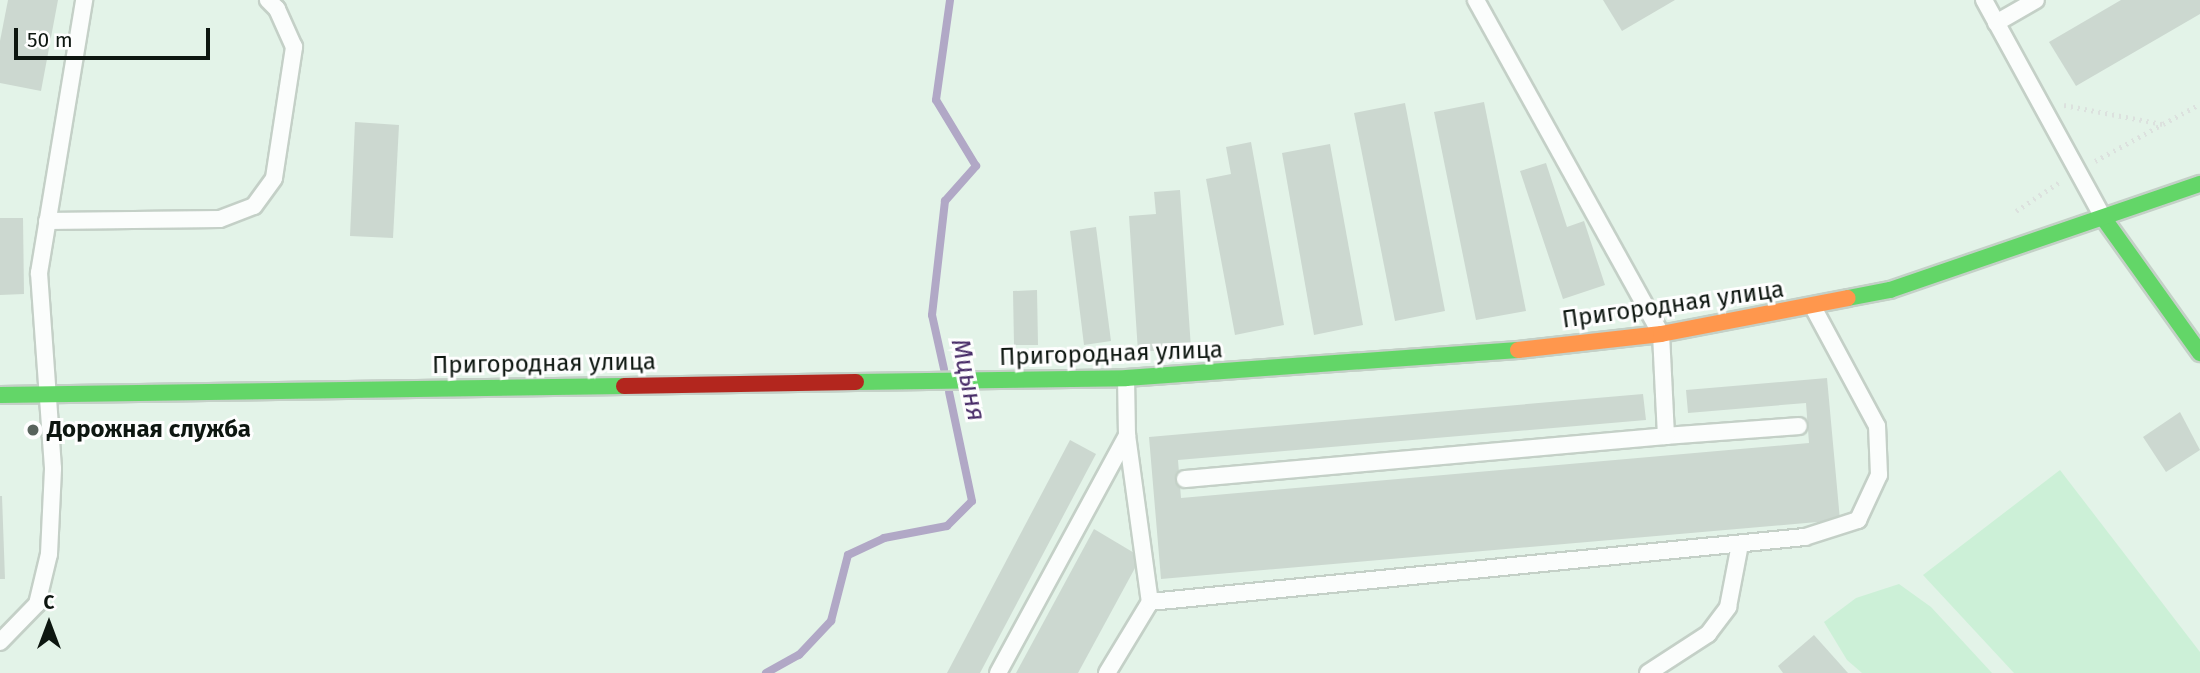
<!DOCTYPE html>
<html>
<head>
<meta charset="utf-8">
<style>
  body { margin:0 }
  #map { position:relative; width:2200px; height:673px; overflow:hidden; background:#e3f3e8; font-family:"Fira Sans",sans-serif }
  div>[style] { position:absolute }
  .green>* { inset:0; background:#ccf0d7 }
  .stream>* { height:8px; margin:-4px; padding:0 4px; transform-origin:4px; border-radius:4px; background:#b1a8c6 }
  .building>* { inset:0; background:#ccd8d0 }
  .path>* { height:4.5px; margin-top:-2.25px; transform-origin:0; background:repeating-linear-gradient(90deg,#dce1de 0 2px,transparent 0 7px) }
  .roads { filter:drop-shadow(2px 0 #c4d0c7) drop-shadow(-2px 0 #c4d0c7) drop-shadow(0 2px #c4d0c7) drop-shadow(0 -2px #c4d0c7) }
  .lane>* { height:16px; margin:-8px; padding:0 8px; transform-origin:8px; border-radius:8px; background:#fbfdfc }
  .fast>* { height:16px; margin:-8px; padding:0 8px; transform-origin:8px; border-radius:8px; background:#63d668 }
  .slow>* { height:16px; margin:-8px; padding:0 8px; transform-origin:8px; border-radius:8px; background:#ff974d }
  .jam>* { height:16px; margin:-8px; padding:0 8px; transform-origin:8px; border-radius:8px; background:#b3261e }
  .dots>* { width:19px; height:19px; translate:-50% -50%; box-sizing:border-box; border:4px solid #fefefe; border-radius:50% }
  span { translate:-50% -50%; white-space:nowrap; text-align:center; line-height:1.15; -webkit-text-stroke:6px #fefefe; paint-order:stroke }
  .street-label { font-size:24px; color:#0d1610 }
  .poi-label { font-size:24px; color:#0d1610; font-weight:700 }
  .left { translate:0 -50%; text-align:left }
  .water-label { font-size:26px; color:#482c68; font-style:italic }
  .north { position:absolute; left:14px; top:589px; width:70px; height:70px; -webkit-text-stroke:5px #fefefe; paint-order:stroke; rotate:0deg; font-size:19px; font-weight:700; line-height:28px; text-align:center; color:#0d1610 }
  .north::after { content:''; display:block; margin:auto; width:24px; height:32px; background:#0d1610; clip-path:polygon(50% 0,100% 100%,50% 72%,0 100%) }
  .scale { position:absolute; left:14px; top:28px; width:196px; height:32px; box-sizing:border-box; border:4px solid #0d1610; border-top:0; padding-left:9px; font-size:21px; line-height:24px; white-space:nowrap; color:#0d1610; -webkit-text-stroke:5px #fefefe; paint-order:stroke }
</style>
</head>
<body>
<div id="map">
  <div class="green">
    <div style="clip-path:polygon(2060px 470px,2200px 652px,2200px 673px,2014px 673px,1923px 575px)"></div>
    <div style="clip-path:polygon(1899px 584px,1931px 607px,1992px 673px,1862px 673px,1847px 660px,1824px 622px,1856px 598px)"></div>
  </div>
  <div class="stream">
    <div style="left:944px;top:369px;width:55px;rotate:-102.5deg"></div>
    <div style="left:932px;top:315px;width:115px;rotate:-83.5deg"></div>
    <div style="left:945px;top:201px;width:47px;rotate:-48.5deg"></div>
    <div style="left:976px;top:166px;width:77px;rotate:-121.2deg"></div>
    <div style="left:936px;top:100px;width:101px;rotate:-82deg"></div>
    <div style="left:766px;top:673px;width:38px;rotate:-29deg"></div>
    <div style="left:799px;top:655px;width:47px;rotate:-46.7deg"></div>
    <div style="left:831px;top:621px;width:68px;rotate:-75.6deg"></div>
    <div style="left:848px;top:555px;width:40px;rotate:-25deg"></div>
    <div style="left:884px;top:538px;width:64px;rotate:-10.8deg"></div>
    <div style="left:947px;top:526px;width:35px;rotate:-45deg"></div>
    <div style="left:972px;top:501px;width:111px;rotate:-101.9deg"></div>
  </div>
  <div class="building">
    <div style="clip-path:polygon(8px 0,58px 0,41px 91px,0 83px,0 41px)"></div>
    <div style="clip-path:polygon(1603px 0,1675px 0,1622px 31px)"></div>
    <div style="clip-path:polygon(2121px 0,2200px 0,2200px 14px,2076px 86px,2049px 42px)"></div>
    <div style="clip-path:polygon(1484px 102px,1526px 311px,1476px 320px,1434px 112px)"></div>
    <div style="clip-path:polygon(1405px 103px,1445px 311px,1395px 321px,1354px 113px)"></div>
    <div style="clip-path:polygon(355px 122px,399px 125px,393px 238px,350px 236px)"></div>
    <div style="clip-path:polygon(1251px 142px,1284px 325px,1235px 335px,1206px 179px,1231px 174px,1226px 147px)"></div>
    <div style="clip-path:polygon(1330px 144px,1363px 325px,1314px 335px,1282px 153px)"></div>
    <div style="clip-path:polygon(1546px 163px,1567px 227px,1584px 221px,1605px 285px,1563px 299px,1520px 171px)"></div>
    <div style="clip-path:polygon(1180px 190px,1191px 348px,1138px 352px,1129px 216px,1156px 214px,1154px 192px)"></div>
    <div style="clip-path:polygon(0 218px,23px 218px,24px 294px,0 295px)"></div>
    <div style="clip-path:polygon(1096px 227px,1111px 341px,1084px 345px,1070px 231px)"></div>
    <div style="clip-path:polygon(1037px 290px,1038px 345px,1014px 345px,1013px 291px)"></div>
    <div style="clip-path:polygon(1827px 378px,1840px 520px,1161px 579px,1149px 437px,1643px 394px,1646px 420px,1178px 460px,1181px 498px,1809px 443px,1806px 403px,1688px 413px,1686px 390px)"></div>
    <div style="clip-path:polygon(2180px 412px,2200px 450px,2166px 472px,2143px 437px)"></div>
    <div style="clip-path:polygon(1070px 440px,1096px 454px,980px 673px,947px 673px)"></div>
    <div style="clip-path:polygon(0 496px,2px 496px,5px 579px,0 579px)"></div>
    <div style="clip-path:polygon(1094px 529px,1141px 557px,1078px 673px,1016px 673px)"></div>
    <div style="clip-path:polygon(1814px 635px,1848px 673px,1783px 673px,1778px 666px)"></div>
  </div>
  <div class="path">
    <div style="left:2064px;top:105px;width:101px;rotate:10.9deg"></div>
    <div style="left:2163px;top:124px;width:42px;rotate:-28.4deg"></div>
    <div style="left:2095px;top:161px;width:77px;rotate:-28.6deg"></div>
    <div style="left:2016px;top:211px;width:54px;rotate:-33.7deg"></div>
  </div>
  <div class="roads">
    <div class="lane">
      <div style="left:1984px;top:0;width:247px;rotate:61.3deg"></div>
      <div style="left:1996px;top:23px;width:46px;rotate:-29.9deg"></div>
      <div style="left:47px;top:221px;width:173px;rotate:-0.7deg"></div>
      <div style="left:220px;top:219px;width:36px;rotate:-21deg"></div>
      <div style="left:254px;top:206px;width:34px;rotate:-54deg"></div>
      <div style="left:274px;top:178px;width:133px;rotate:-81.3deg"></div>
      <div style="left:294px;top:47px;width:42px;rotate:-114.1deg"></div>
      <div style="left:277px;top:9px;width:13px;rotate:-135deg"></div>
      <div style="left:1127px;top:435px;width:169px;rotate:82.2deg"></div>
      <div style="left:1666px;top:436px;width:133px;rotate:-4.3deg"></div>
      <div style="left:1185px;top:479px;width:483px;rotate:-5.1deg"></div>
      <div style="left:1666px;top:436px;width:102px;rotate:-92.8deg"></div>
      <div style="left:1661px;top:334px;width:382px;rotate:-119deg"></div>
      <div style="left:0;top:642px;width:53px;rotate:-45.8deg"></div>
      <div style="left:37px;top:604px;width:51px;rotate:-76.5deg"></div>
      <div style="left:49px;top:554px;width:86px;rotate:-87.3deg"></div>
      <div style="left:53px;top:468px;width:196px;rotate:-94.1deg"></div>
      <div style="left:39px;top:273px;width:277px;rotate:-80.6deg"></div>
      <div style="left:998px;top:673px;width:271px;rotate:-61.5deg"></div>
      <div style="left:1127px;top:435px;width:57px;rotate:-91deg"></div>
      <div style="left:1107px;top:673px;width:83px;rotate:-58.8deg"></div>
      <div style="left:1150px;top:602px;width:658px;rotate:-5.67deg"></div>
      <div style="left:1805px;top:537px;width:56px;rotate:-17.8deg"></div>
      <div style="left:1858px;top:520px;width:50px;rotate:-65deg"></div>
      <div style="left:1879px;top:475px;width:49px;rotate:-92.3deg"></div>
      <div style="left:1877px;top:426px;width:135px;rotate:-118.3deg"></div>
      <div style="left:1648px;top:673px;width:72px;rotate:-33deg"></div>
      <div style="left:1708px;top:634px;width:34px;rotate:-53deg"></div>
      <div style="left:1728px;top:607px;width:64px;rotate:-79.2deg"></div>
    </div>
    <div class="fast">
      <div style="left:2104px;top:219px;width:165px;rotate:54.4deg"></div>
      <div style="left:1848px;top:298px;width:43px;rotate:-10.8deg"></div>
      <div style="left:1890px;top:290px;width:328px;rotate:-18.9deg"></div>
      <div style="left:856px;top:382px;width:270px;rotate:-0.8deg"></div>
      <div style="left:1126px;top:378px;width:393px;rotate:-4.1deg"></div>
      <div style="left:0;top:395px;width:624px;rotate:-0.83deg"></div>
    </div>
    <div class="slow">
      <div style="left:1518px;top:350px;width:144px;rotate:-6.4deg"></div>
      <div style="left:1661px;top:334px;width:190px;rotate:-10.9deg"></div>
    </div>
    <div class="jam">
      <div style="left:624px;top:386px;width:232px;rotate:-1deg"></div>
    </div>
  </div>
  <div class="dots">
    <div style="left:33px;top:430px;background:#58635c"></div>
  </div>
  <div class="street-label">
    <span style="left:1673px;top:305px;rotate:-8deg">Пригородная улица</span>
    <span style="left:1111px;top:354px;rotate:-2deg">Пригородная улица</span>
    <span style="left:544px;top:364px;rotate:-1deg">Пригородная улица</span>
  </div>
  <div class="poi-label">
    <span class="left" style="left:47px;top:430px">Дорожная служба</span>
  </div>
  <div class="water-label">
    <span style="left:968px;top:380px;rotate:78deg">Мцыня</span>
  </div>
  <div class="north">С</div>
  <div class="scale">50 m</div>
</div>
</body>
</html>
